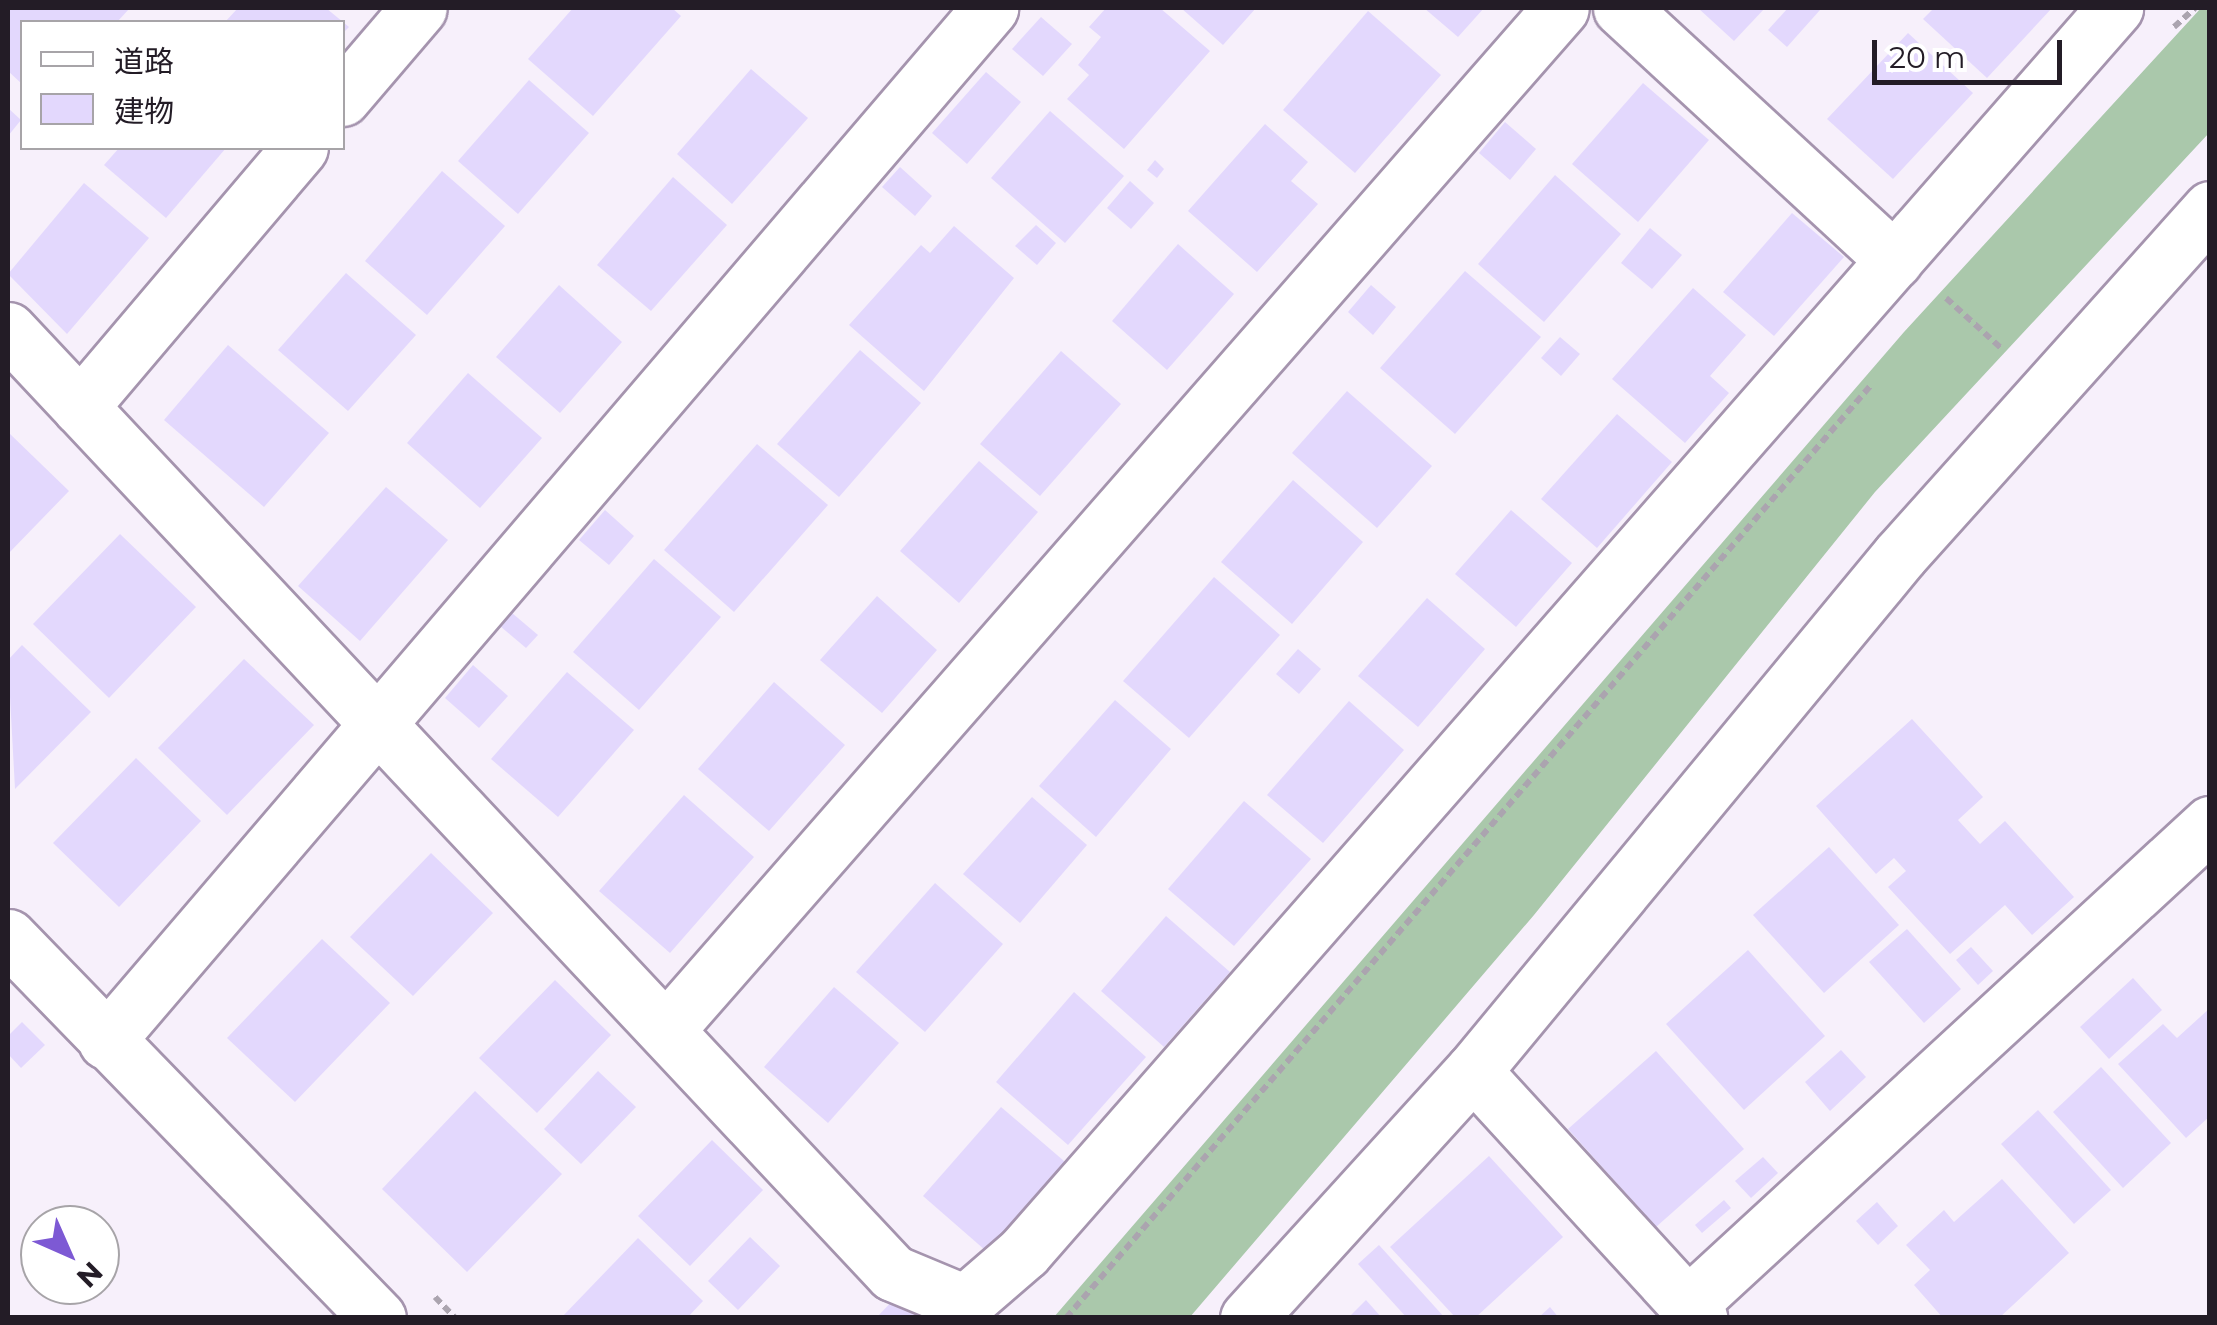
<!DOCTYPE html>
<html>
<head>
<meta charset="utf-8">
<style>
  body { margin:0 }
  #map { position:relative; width:2217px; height:1325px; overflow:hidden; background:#f7f0fb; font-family:Montserrat,"Noto Sans JP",sans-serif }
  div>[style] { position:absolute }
  .forest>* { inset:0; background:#aac8ab }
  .building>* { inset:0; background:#e3d8fd }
  .path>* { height:6px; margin-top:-3px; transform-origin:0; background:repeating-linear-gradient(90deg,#aba4af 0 8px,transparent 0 13px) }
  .roads { filter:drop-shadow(2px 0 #a594ae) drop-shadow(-2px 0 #a594ae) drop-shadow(0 2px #a594ae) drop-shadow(0 -2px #a594ae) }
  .minor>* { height:55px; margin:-27.5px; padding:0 27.5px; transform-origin:27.5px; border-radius:27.5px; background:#fff }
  span { translate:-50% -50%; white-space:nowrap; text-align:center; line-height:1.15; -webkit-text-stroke:8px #fff; paint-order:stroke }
  .frame { position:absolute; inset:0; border:10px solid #231c26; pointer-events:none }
  .legend { position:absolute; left:20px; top:20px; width:325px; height:130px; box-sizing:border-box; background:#fff; border:2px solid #a7a4a8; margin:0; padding:12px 18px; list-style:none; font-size:30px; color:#231c26 }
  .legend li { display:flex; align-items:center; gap:20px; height:50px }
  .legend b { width:50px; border:2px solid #a7a4a8 }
  .north { position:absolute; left:20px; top:1205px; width:100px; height:100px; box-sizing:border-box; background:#fff; border:2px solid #a7a4a8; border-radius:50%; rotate:135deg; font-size:28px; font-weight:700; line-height:40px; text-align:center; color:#231c26 }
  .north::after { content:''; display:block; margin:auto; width:35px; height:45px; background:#7d59d4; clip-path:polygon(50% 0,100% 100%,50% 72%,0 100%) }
  .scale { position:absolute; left:1872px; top:40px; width:190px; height:45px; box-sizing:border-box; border:5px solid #231c26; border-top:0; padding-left:12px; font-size:30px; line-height:35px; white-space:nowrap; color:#231c26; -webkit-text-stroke:8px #fff; paint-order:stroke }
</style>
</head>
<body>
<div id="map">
  <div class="forest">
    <div style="clip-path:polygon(2201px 8px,2209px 8px,2209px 133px,1875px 492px,1534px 915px,1190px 1317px,1054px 1317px,1904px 332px)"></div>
  </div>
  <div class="building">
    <div style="clip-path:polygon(8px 8px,127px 8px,129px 9px,117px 22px,22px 22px,22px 84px,8px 71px)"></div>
    <div style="clip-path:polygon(238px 8px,326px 8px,349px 27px,342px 34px,342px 22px,225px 22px)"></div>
    <div style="clip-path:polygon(573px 8px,672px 8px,681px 16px,593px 116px,528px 59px)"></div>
    <div style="clip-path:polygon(1106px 8px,1160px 8px,1210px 51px,1124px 149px,1067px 99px,1089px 75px,1078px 65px,1101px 37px,1089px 27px)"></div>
    <div style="clip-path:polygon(1181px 8px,1256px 8px,1223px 45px)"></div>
    <div style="clip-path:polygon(1424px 8px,1484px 8px,1458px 37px)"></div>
    <div style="clip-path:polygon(1698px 8px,1765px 8px,1734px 41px)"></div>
    <div style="clip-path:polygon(1788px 8px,1820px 10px,1787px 47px,1768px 30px)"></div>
    <div style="clip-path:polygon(1934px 8px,2052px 8px,1987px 78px,1923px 19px)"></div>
    <div style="clip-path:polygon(1368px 11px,1441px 75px,1355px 173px,1283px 110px)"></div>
    <div style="clip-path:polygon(1041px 17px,1072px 44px,1043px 76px,1012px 49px)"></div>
    <div style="clip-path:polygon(1908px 33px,1973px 93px,1893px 179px,1827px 119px)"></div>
    <div style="clip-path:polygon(751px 69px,808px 118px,732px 204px,677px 154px)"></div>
    <div style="clip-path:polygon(986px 72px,1021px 102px,967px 164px,932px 133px)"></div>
    <div style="clip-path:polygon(529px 80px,589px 133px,518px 214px,458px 161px)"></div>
    <div style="clip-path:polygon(1643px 83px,1709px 140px,1638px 222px,1572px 164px)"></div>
    <div style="clip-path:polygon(8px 108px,21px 120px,8px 136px)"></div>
    <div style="clip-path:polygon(1050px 111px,1124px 176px,1065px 243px,991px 178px)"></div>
    <div style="clip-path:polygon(1505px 122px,1536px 149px,1510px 180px,1479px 153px)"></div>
    <div style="clip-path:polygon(1265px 124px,1308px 162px,1291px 181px,1318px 204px,1257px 272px,1188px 211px)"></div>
    <div style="clip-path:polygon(119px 148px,226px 148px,166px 218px,104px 165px)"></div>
    <div style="clip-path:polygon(1155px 160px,1164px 169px,1157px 178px,1147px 170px)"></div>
    <div style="clip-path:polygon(900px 167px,932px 196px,915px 216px,882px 187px)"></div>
    <div style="clip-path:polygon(442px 171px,505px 226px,427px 315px,365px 261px)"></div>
    <div style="clip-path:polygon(1555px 175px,1621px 234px,1544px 322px,1478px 264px)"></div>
    <div style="clip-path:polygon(673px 177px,727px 225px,651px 311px,597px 265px)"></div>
    <div style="clip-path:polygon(1130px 181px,1154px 203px,1131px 229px,1107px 208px)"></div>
    <div style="clip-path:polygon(84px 183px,149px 238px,67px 334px,8px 274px)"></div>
    <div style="clip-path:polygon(1792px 213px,1844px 257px,1774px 336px,1723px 292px)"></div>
    <div style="clip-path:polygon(1036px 225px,1056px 243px,1037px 265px,1015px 246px)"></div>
    <div style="clip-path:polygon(954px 226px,1014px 278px,924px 391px,849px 325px,921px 245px,930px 253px)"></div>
    <div style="clip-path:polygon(1650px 228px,1682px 255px,1652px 289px,1621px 263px)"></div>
    <div style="clip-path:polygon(1178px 244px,1234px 294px,1167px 370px,1112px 321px)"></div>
    <div style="clip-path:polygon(1465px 271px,1541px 337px,1455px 434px,1380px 368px)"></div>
    <div style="clip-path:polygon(346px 273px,416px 335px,348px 411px,278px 350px)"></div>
    <div style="clip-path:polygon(559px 285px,622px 342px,560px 413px,496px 357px)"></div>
    <div style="clip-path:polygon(1371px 285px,1396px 307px,1373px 335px,1348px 312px)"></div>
    <div style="clip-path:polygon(1693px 288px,1746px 335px,1710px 376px,1729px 393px,1685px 443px,1612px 379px)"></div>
    <div style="clip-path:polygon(1560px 337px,1580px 354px,1561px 376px,1541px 358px)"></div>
    <div style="clip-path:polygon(228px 345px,329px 433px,264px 507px,164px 420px)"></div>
    <div style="clip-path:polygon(860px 350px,921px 403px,839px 497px,777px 444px)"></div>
    <div style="clip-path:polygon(1061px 351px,1121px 404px,1040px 496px,980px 444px)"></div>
    <div style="clip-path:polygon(468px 373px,542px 438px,480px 508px,407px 443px)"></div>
    <div style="clip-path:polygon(1347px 391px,1432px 466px,1377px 528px,1292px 453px)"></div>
    <div style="clip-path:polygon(1617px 414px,1672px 462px,1597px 548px,1541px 499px)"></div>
    <div style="clip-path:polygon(8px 432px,69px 491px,8px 554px)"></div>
    <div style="clip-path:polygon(757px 444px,828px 505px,734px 612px,664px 550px)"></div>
    <div style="clip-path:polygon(979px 461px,1038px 512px,959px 603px,900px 551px)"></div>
    <div style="clip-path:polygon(1293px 480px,1363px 542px,1292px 624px,1221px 562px)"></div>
    <div style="clip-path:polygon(386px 487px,448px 540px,360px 641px,298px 586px)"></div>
    <div style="clip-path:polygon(605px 510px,634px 536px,609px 565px,579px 540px)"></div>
    <div style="clip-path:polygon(1511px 510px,1572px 563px,1516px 627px,1455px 574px)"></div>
    <div style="clip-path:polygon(120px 534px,196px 607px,109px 698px,33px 624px)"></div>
    <div style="clip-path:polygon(654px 559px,721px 617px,639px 710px,573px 652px)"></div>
    <div style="clip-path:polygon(1214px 577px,1280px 635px,1189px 738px,1123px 681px)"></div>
    <div style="clip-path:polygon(877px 596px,937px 650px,882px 713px,820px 660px)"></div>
    <div style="clip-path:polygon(1427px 598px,1485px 649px,1418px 727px,1358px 676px)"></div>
    <div style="clip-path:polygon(512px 613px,538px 635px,526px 648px,500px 626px)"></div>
    <div style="clip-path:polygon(22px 645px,91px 712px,15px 789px,8px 660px)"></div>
    <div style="clip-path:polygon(1298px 649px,1321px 669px,1299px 694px,1276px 674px)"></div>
    <div style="clip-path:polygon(244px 659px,314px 725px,227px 815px,158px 748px)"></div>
    <div style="clip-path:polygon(473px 665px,508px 696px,479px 728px,445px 698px)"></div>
    <div style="clip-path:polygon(567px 672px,634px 730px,558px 817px,491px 759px)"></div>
    <div style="clip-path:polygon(774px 682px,845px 745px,769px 831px,698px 769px)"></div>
    <div style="clip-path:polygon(1115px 700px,1171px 749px,1096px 837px,1039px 786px)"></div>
    <div style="clip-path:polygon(1349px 701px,1404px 750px,1323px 843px,1267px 795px)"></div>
    <div style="clip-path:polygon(1912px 719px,1983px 797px,1958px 820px,1980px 844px,2005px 821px,2074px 897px,2032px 935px,2005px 905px,1950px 954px,1888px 887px,1906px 871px,1894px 858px,1876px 874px,1816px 806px)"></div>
    <div style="clip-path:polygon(136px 758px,201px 821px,119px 907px,53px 843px)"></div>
    <div style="clip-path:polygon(684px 795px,754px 857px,670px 953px,599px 891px)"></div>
    <div style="clip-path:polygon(1032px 797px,1087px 845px,1020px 923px,963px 874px)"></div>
    <div style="clip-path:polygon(1244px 801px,1311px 859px,1234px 946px,1168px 889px)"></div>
    <div style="clip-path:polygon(1829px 847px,1899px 925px,1824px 993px,1753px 915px)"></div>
    <div style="clip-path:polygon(431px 853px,493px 913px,413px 996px,350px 937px)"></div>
    <div style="clip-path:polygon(935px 883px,1003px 944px,925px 1032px,856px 972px)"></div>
    <div style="clip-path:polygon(1166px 916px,1230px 972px,1164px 1047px,1101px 991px)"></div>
    <div style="clip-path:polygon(1907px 929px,1961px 989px,1924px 1023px,1869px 962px)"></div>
    <div style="clip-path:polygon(322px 939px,390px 1003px,295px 1102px,227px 1038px)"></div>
    <div style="clip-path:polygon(1971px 947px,1993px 971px,1978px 985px,1956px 960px)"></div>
    <div style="clip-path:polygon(1748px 950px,1825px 1036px,1744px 1110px,1666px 1024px)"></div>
    <div style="clip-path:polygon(2133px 978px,2162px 1010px,2109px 1059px,2080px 1027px)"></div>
    <div style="clip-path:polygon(555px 980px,611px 1035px,537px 1113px,479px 1058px)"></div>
    <div style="clip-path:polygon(834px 987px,899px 1043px,828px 1123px,764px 1067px)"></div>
    <div style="clip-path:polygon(1074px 992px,1146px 1057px,1068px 1145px,996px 1082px)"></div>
    <div style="clip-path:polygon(2210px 1008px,2210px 1116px,2186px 1138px,2118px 1064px,2163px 1024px,2177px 1038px)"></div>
    <div style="clip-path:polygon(22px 1022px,45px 1045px,21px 1068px,8px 1054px,8px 1036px)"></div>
    <div style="clip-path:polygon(1841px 1050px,1866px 1077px,1830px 1111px,1805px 1082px)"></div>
    <div style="clip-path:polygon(1656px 1051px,1744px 1149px,1656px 1227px,1568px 1129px)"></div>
    <div style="clip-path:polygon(2101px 1067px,2171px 1143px,2123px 1188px,2053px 1112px)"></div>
    <div style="clip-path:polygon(598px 1071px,636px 1107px,581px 1164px,544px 1129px)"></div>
    <div style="clip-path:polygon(475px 1091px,562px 1174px,467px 1272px,382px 1189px)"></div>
    <div style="clip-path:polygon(1001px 1107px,1071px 1167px,993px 1257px,923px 1196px)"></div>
    <div style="clip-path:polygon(2038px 1110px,2111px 1190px,2074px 1224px,2001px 1144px)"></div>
    <div style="clip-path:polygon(712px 1140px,763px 1190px,690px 1266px,638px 1216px)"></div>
    <div style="clip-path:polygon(1489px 1156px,1563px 1237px,1475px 1318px,1456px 1318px,1390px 1247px)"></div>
    <div style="clip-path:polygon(1763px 1157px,1778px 1173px,1751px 1198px,1735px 1181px)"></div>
    <div style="clip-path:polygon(2002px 1179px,2069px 1253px,1999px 1318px,1943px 1318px,1914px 1285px,1930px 1270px,1906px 1245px,1944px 1210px,1954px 1222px)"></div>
    <div style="clip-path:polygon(1724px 1200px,1731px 1208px,1702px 1233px,1695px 1225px)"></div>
    <div style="clip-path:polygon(1877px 1202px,1898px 1226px,1878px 1245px,1856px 1221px)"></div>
    <div style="clip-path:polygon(750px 1237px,780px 1266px,738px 1310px,708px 1281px)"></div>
    <div style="clip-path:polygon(638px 1238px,703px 1301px,687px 1318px,561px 1318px)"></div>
    <div style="clip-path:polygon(1379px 1245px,1445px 1318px,1407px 1318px,1358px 1264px)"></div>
    <div style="clip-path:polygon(901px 1292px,928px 1318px,876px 1318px)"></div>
    <div style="clip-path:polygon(1366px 1300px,1382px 1318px,1348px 1318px)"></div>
    <div style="clip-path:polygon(1550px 1307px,1559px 1318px,1538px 1318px)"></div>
  </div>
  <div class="path">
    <div style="left:2174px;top:27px;width:28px;rotate:-42deg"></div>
    <div style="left:1946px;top:298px;width:76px;rotate:42.3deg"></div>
    <div style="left:435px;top:1297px;width:29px;rotate:46deg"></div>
    <div style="left:1066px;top:1318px;width:1234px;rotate:-49.21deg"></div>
  </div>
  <div class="roads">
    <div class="minor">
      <div style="left:1621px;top:8px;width:372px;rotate:42.7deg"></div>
      <div style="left:342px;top:98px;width:118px;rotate:-49.5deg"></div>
      <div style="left:8px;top:330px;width:1293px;rotate:46.82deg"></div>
      <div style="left:893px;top:1273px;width:78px;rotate:22.6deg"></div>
      <div style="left:965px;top:1303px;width:78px;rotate:-40.8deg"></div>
      <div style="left:1024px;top:1252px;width:1655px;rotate:-48.75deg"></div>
      <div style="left:80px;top:407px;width:340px;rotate:-49.7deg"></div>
      <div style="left:8px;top:937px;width:531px;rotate:45.84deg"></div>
      <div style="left:666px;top:1030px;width:1358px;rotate:-48.79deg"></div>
      <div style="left:106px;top:1041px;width:1360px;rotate:-49.44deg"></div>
      <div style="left:1473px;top:1071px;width:335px;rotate:47.5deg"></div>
      <div style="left:1688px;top:1305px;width:710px;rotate:-42.66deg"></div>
      <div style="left:1248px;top:1318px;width:334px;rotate:-47.7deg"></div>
      <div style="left:1473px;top:1071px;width:670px;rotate:-50.39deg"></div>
      <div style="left:1900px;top:555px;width:465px;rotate:-48.1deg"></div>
    </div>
  </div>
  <div class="frame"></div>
  <ul class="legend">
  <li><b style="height:12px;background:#fff"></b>道路</li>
  <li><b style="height:28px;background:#e3d8fd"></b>建物</li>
  </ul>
  <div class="north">N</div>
  <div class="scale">20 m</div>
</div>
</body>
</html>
